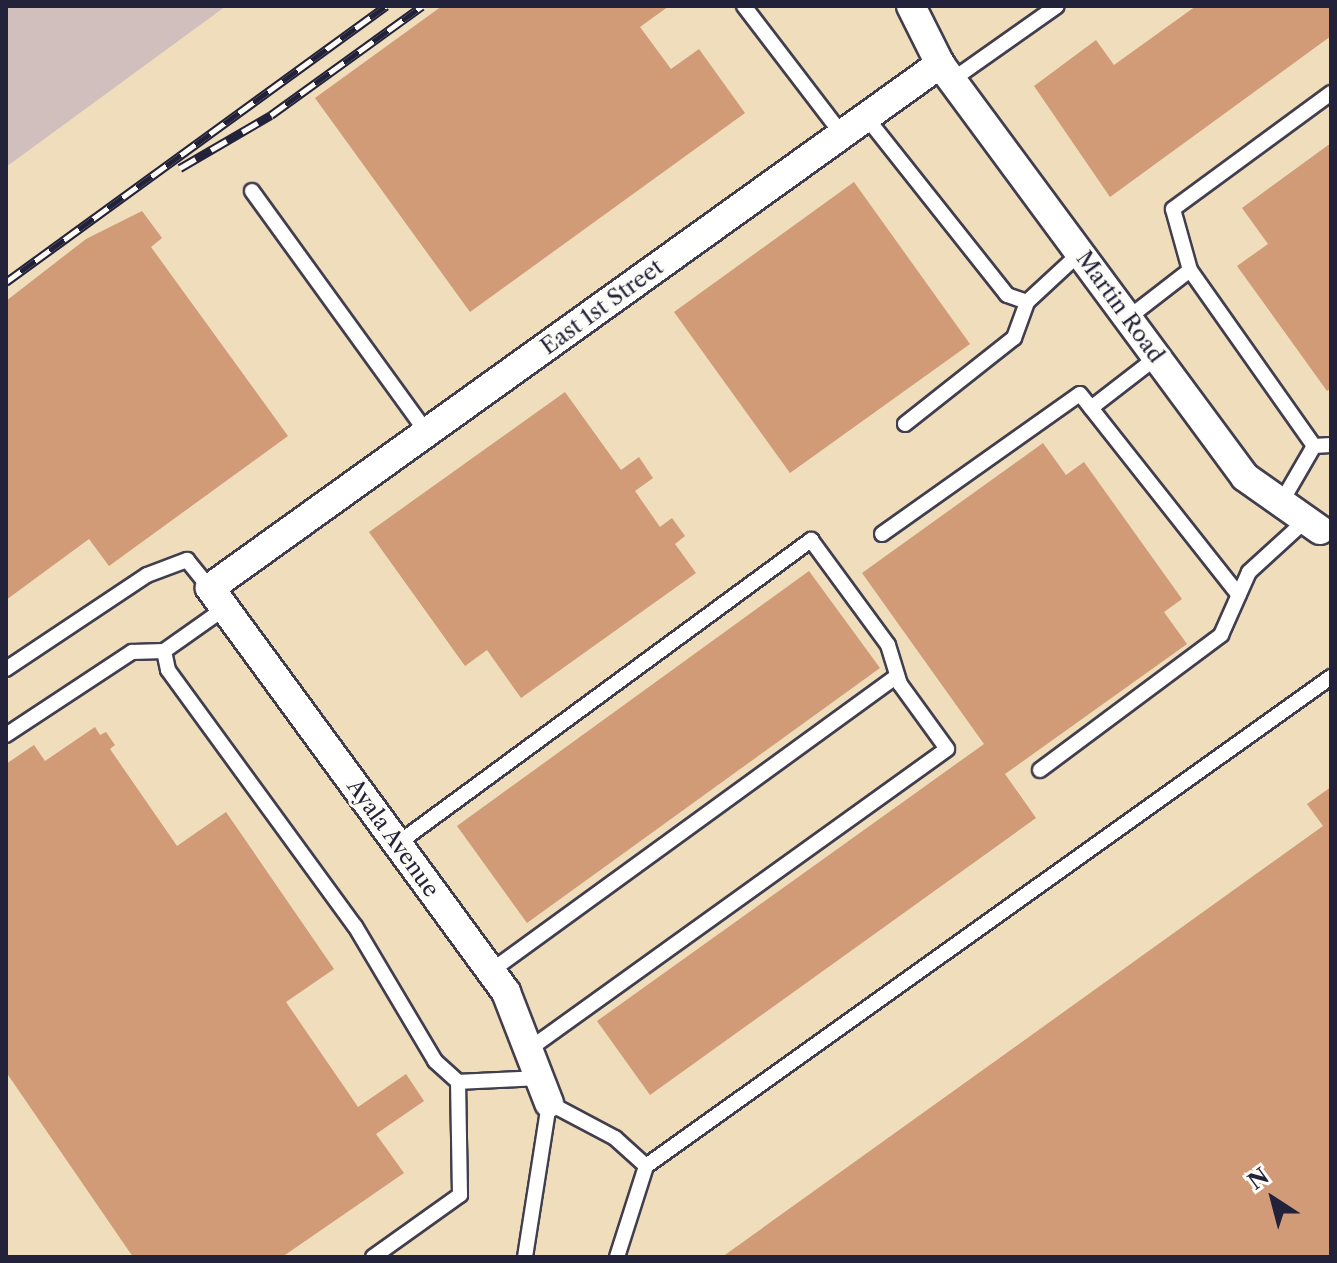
<!DOCTYPE html>
<html>
<head>
<meta charset="utf-8">
<style>
  body { margin:0 }
  #map { position:relative; width:1337px; height:1263px; overflow:hidden; background:#efddbb; font-family:"Libre Caslon Text",serif }
  div>[style] { position:absolute }
  .industrial>* { inset:0; background:#d1bfbe }
  .building>* { inset:0; background:#d09b76 }
  .roads { filter:drop-shadow(2px 0 #413e4e) drop-shadow(-2px 0 #413e4e) drop-shadow(0 2px #413e4e) drop-shadow(0 -2px #413e4e) }
  .lane>* { height:14px; margin:-7px; padding:0 7px; transform-origin:7px; border-radius:7px; background:#fff }
  .street>* { height:28px; margin:-14px; padding:0 14px; transform-origin:14px; border-radius:14px; background:#fff }
  .rail>* { height:9px; margin-top:-4.5px; transform-origin:0; background:repeating-linear-gradient(90deg,#fdfcf7 0 18px,#22223b 0 36px); box-sizing:border-box; border-block:2px solid #22223b }
  span { translate:-50% -50%; white-space:nowrap; text-align:center; line-height:1.15; -webkit-text-stroke:6px #fdfcf7; paint-order:stroke }
  .street-label { font-size:22px; color:#22223b }
  .frame { position:absolute; inset:0; border:8px solid #22223b; pointer-events:none }
  .north { position:absolute; left:1233px; top:1159px; width:80px; height:80px; -webkit-text-stroke:6px #fdfcf7; paint-order:stroke; rotate:324deg; font-size:22px; font-weight:700; line-height:32px; text-align:center; color:#22223b }
  .north::after { content:''; display:block; margin:auto; width:28px; height:36px; background:#22223b; clip-path:polygon(50% 0,100% 100%,50% 72%,0 100%) }
</style>
</head>
<body>
<div id="map">
  <div class="industrial">
    <div style="clip-path:polygon(6px 6px,226px 6px,6px 167px)"></div>
  </div>
  <div class="building">
    <div style="clip-path:polygon(442px 6px,669px 6px,640px 27px,671px 69px,699px 49px,745px 113px,470px 312px,315px 98px)"></div>
    <div style="clip-path:polygon(1196px 6px,1331px 6px,1331px 36px,1110px 197px,1034px 86px,1096px 40px,1114px 65px)"></div>
    <div style="clip-path:polygon(1331px 143px,1331px 388px,1327px 391px,1237px 266px,1268px 244px,1242px 208px)"></div>
    <div style="clip-path:polygon(854px 182px,970px 344px,790px 473px,674px 312px)"></div>
    <div style="clip-path:polygon(142px 211px,162px 238px,151px 247px,288px 436px,109px 566px,89px 539px,6px 600px,6px 301px,86px 239px)"></div>
    <div style="clip-path:polygon(565px 392px,621px 470px,639px 457px,653px 478px,635px 491px,660px 527px,672px 518px,685px 536px,675px 544px,696px 573px,521px 698px,487px 650px,465px 666px,369px 532px)"></div>
    <div style="clip-path:polygon(1043px 443px,1066px 475px,1084px 462px,1182px 599px,1164px 612px,1187px 644px,1005px 774px,1036px 818px,650px 1095px,597px 1021px,984px 744px,862px 573px)"></div>
    <div style="clip-path:polygon(809px 571px,880px 668px,527px 923px,457px 826px)"></div>
    <div style="clip-path:polygon(95px 727px,100px 735px,106px 732px,115px 745px,110px 749px,177px 846px,226px 812px,334px 969px,286px 1002px,358px 1107px,406px 1074px,424px 1101px,376px 1134px,404px 1173px,282px 1257px,133px 1257px,6px 1072px,6px 764px,34px 745px,45px 761px)"></div>
    <div style="clip-path:polygon(1331px 787px,1331px 1257px,722px 1257px,1323px 826px,1307px 804px)"></div>
  </div>
  <div class="roads">
    <div class="lane">
      <div style="left:744px;top:6px;width:161px;rotate:52.6deg"></div>
      <div style="left:952px;top:80px;width:128px;rotate:-35.2deg"></div>
      <div style="left:866px;top:117px;width:227px;rotate:51.6deg"></div>
      <div style="left:1007px;top:295px;width:21px;rotate:19deg"></div>
      <div style="left:1027px;top:302px;width:72px;rotate:-42.8deg"></div>
      <div style="left:252px;top:191px;width:299px;rotate:54.1deg"></div>
      <div style="left:1190px;top:270px;width:215px;rotate:54.8deg"></div>
      <div style="left:1314px;top:446px;width:66px;rotate:120.1deg"></div>
      <div style="left:1128px;top:318px;width:78px;rotate:-37.7deg"></div>
      <div style="left:1190px;top:270px;width:63px;rotate:-105.6deg"></div>
      <div style="left:1173px;top:209px;width:196px;rotate:-36.3deg"></div>
      <div style="left:1091px;top:408px;width:83px;rotate:-37.7deg"></div>
      <div style="left:905px;top:424px;width:139px;rotate:-38.3deg"></div>
      <div style="left:1014px;top:338px;width:38px;rotate:-70deg"></div>
      <div style="left:1314px;top:446px;width:17px;rotate:-3deg"></div>
      <div style="left:882px;top:534px;width:242px;rotate:-35.3deg"></div>
      <div style="left:1080px;top:394px;width:256px;rotate:51.7deg"></div>
      <div style="left:225px;top:608px;width:75px;rotate:144.8deg"></div>
      <div style="left:164px;top:651px;width:19px;rotate:78deg"></div>
      <div style="left:168px;top:670px;width:317px;rotate:53.9deg"></div>
      <div style="left:355px;top:926px;width:157px;rotate:59.3deg"></div>
      <div style="left:435px;top:1061px;width:31px;rotate:42deg"></div>
      <div style="left:458px;top:1082px;width:81px;rotate:-2.8deg"></div>
      <div style="left:6px;top:669px;width:169px;rotate:-33.7deg"></div>
      <div style="left:147px;top:575px;width:43px;rotate:-20.6deg"></div>
      <div style="left:187px;top:560px;width:36px;rotate:51deg"></div>
      <div style="left:6px;top:735px;width:151px;rotate:-33.4deg"></div>
      <div style="left:132px;top:652px;width:32px;rotate:-2deg"></div>
      <div style="left:1040px;top:770px;width:226px;rotate:-36.7deg"></div>
      <div style="left:1221px;top:635px;width:69px;rotate:-66deg"></div>
      <div style="left:1249px;top:572px;width:77px;rotate:-42.4deg"></div>
      <div style="left:397px;top:844px;width:514px;rotate:-36.29deg"></div>
      <div style="left:811px;top:540px;width:130px;rotate:53.7deg"></div>
      <div style="left:888px;top:645px;width:41px;rotate:72.9deg"></div>
      <div style="left:900px;top:684px;width:80px;rotate:54.1deg"></div>
      <div style="left:947px;top:749px;width:516px;rotate:144.31deg"></div>
      <div style="left:491px;top:971px;width:502px;rotate:-36deg"></div>
      <div style="left:373px;top:1257px;width:107px;rotate:-35.5deg"></div>
      <div style="left:460px;top:1195px;width:113px;rotate:-91deg"></div>
      <div style="left:525px;top:1257px;width:156px;rotate:-81.1deg"></div>
      <div style="left:549px;top:1103px;width:75px;rotate:27.9deg"></div>
      <div style="left:615px;top:1138px;width:42px;rotate:42.1deg"></div>
      <div style="left:617px;top:1257px;width:96px;rotate:-72.3deg"></div>
      <div style="left:646px;top:1166px;width:842px;rotate:-35.52deg"></div>
    </div>
    <div class="street">
      <div style="left:911px;top:6px;width:65px;rotate:63.4deg"></div>
      <div style="left:940px;top:64px;width:513px;rotate:53.55deg"></div>
      <div style="left:1245px;top:477px;width:92px;rotate:35.2deg"></div>
      <div style="left:549px;top:1103px;width:119px;rotate:-111.2deg"></div>
      <div style="left:506px;top:992px;width:501px;rotate:-126.23deg"></div>
      <div style="left:210px;top:588px;width:899px;rotate:-35.67deg"></div>
    </div>
  </div>
  <div class="rail">
    <div style="left:180px;top:168px;width:105px;rotate:-30.2deg"></div>
    <div style="left:271px;top:115px;width:186px;rotate:-35.8deg"></div>
    <div style="left:6px;top:282px;width:470px;rotate:-36deg"></div>
  </div>
  <div class="street-label">
    <span style="left:602px;top:307px;rotate:-36deg">East 1st Street</span>
    <span style="left:1120px;top:307px;rotate:54deg">Martin Road</span>
    <span style="left:393px;top:838px;rotate:54deg">Ayala Avenue</span>
  </div>
  <div class="frame"></div>
  <div class="north">N</div>
</div>
</body>
</html>
